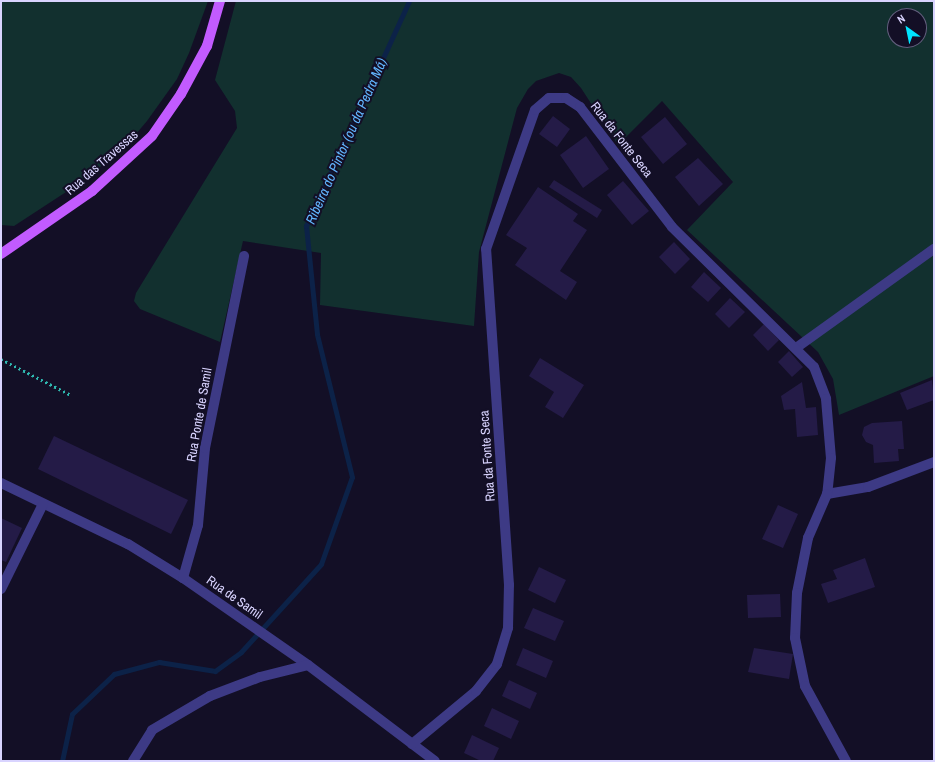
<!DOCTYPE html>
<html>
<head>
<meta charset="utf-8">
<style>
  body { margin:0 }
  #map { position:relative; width:935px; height:762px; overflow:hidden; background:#130f26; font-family:"Archivo Narrow",sans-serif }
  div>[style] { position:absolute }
  .green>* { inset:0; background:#12302f }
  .stream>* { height:5px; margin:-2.5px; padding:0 2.5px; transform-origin:2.5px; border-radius:2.5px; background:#0c2248 }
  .building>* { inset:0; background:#241b47 }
  .path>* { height:2.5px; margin-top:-1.25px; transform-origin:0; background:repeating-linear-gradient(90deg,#2fb8b0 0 2px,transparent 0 5px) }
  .minor>* { height:10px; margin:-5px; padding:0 5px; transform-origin:5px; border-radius:5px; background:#3d3a85 }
  .major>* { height:10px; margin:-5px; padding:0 5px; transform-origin:5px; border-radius:5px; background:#c25bff }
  span { translate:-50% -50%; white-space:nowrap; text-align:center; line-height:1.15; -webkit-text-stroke:4px #130f26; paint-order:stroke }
  .street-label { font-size:13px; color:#d9d4ff }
  .water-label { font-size:14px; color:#62b6ff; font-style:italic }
  .frame { position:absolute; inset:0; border:2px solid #d9d4ff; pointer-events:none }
  .north { position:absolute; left:887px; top:8px; width:40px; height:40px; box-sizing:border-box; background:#130f26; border:1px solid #625e7d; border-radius:50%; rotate:327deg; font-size:11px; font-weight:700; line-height:16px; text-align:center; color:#d9d4ff }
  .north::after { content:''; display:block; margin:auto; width:14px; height:18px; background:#00e5ff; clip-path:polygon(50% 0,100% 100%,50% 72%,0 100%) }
</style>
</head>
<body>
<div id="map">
  <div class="green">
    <div style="clip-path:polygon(1px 1px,208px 1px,189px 53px,177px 79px,147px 121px,130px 141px,86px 179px,14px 226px,1px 225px)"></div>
    <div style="clip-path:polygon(evenodd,236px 1px,934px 1px,934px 376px,839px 415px,833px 379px,818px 352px,687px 230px,733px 182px,662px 101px,618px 145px,581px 88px,571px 77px,559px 73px,536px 81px,528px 89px,517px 108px,479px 252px,474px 326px,320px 305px,321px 253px,243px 241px,220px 342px,140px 309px,134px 301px,136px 293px,237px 128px,235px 111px,215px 80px,236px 1px,895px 16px,919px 16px,919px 40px,895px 40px,895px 16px)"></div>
  </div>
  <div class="stream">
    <div style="left:62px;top:761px;width:48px;rotate:-78deg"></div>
    <div style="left:72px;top:714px;width:58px;rotate:-43.6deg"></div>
    <div style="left:114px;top:674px;width:47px;rotate:-14.9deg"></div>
    <div style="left:159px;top:662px;width:57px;rotate:9.1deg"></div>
    <div style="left:215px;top:671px;width:32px;rotate:-36deg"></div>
    <div style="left:241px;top:652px;width:119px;rotate:-47.7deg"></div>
    <div style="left:321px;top:564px;width:92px;rotate:-70.4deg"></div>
    <div style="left:352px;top:477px;width:147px;rotate:-103.8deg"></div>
    <div style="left:317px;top:334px;width:109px;rotate:-95.8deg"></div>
    <div style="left:306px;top:226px;width:247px;rotate:-65.4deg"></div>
  </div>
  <div class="building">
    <div style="clip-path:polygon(553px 116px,570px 129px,557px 147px,539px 134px)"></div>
    <div style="clip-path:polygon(665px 117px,687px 144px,663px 164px,641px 137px)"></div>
    <div style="clip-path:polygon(586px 136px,609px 169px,583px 188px,560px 155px)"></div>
    <div style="clip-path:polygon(698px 158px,723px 184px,699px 206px,675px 177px)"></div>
    <div style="clip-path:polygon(554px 180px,602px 210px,597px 218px,549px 187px)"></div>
    <div style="clip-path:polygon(623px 181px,649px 211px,632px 225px,607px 195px)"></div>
    <div style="clip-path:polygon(538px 187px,578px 214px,573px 221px,587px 230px,560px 271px,577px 282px,566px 300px,515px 265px,527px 248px,506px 235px)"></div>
    <div style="clip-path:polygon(674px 242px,690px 259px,675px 274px,659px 257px)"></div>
    <div style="clip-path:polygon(704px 272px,721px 288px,708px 302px,691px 287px)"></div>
    <div style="clip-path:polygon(730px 298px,745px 312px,729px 328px,715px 314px)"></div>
    <div style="clip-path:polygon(764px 324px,779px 340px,768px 351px,753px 335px)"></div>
    <div style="clip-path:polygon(789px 351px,803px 367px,792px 377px,778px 362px)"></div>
    <div style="clip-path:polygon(540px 358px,584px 385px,563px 418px,545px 407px,554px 392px,529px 376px)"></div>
    <div style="clip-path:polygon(932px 380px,934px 400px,907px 410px,900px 393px)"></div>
    <div style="clip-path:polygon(802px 382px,806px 408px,816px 407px,818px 435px,797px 437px,795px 409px,784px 410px,781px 396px)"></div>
    <div style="clip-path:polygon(902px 421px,904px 449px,898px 449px,899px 461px,874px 463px,873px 445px,866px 442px,862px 435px,864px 427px,872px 423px)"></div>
    <div style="clip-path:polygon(54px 436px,188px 500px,171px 534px,38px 469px)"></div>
    <div style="clip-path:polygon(778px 505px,798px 514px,783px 548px,762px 539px)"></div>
    <div style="clip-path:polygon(1px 518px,22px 528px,6px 562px,1px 560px)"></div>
    <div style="clip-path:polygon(865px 558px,875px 587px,828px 603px,821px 584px,837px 579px,833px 570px)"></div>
    <div style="clip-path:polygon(539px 567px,566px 580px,555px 603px,528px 590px)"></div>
    <div style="clip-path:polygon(780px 594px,781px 617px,748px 618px,747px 595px)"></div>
    <div style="clip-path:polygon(533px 608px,564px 621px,555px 641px,524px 628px)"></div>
    <div style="clip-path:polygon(523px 648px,553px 661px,546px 678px,516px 665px)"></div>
    <div style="clip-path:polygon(754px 648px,793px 654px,789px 679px,748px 672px)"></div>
    <div style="clip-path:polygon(509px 680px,537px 693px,530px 709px,502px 696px)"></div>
    <div style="clip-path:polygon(492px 708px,519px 721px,511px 739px,484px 726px)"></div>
    <div style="clip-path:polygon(472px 735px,499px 748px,493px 761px,481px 761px,464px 753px)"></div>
  </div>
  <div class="path">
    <div style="left:1px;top:359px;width:79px;rotate:27.2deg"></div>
  </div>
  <div class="minor">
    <div style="left:796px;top:348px;width:170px;rotate:-35.7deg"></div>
    <div style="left:1px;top:483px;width:141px;rotate:25.7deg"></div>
    <div style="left:128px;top:544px;width:65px;rotate:31.7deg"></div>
    <div style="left:183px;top:578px;width:152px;rotate:34.8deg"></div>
    <div style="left:308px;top:665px;width:159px;rotate:37.1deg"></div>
    <div style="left:827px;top:494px;width:42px;rotate:-9.7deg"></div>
    <div style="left:868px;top:487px;width:71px;rotate:-20.7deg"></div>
    <div style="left:183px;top:578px;width:55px;rotate:-74.2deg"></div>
    <div style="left:198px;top:525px;width:77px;rotate:-84.8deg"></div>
    <div style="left:205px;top:448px;width:196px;rotate:-78.5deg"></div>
    <div style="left:1px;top:589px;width:95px;rotate:-63.7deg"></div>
    <div style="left:412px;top:744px;width:83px;rotate:-39.6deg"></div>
    <div style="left:476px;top:691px;width:34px;rotate:-52deg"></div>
    <div style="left:497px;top:664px;width:38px;rotate:-73deg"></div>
    <div style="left:508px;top:628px;width:43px;rotate:-88.7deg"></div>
    <div style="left:509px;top:585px;width:337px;rotate:-93.9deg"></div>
    <div style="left:486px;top:249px;width:147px;rotate:-70.6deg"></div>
    <div style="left:535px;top:110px;width:18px;rotate:-41deg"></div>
    <div style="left:549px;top:98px;width:17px"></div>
    <div style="left:566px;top:98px;width:17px;rotate:33deg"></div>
    <div style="left:580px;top:107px;width:151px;rotate:52.5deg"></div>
    <div style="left:672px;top:227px;width:199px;rotate:44.6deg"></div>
    <div style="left:814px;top:367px;width:34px;rotate:69deg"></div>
    <div style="left:826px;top:399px;width:59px;rotate:85.2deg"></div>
    <div style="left:831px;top:458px;width:36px;rotate:96deg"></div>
    <div style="left:827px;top:494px;width:48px;rotate:113.4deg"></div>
    <div style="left:808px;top:538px;width:56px;rotate:101.3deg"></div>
    <div style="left:797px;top:593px;width:45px;rotate:92.5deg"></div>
    <div style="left:795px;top:638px;width:49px;rotate:78.2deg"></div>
    <div style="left:805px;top:686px;width:85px;rotate:61.3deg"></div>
    <div style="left:133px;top:761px;width:36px;rotate:-58deg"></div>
    <div style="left:152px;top:730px;width:67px;rotate:-30.4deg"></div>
    <div style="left:210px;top:696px;width:53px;rotate:-20.8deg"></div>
    <div style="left:260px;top:677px;width:49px;rotate:-14deg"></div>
  </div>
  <div class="major">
    <div style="left:1px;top:254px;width:111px;rotate:-34.7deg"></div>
    <div style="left:92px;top:191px;width:81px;rotate:-42.5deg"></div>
    <div style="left:152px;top:136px;width:51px;rotate:-55.4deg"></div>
    <div style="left:181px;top:94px;width:55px;rotate:-61.6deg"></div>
    <div style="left:207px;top:46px;width:47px;rotate:-73.9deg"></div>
  </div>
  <div class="street-label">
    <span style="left:621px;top:140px;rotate:52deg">Rua da Fonte Seca</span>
    <span style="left:102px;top:163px;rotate:-41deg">Rua das Travessas</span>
    <span style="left:200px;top:415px;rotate:-80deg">Rua Ponte de Samil</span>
    <span style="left:488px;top:456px;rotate:-94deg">Rua da Fonte Seca</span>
    <span style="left:234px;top:598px;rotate:35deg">Rua de Samil</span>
  </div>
  <div class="water-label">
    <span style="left:346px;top:141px;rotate:-66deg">Ribeira do Pintor (ou da Pedra Má)</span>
  </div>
  <div class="frame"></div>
  <div class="north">N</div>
</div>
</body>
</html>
